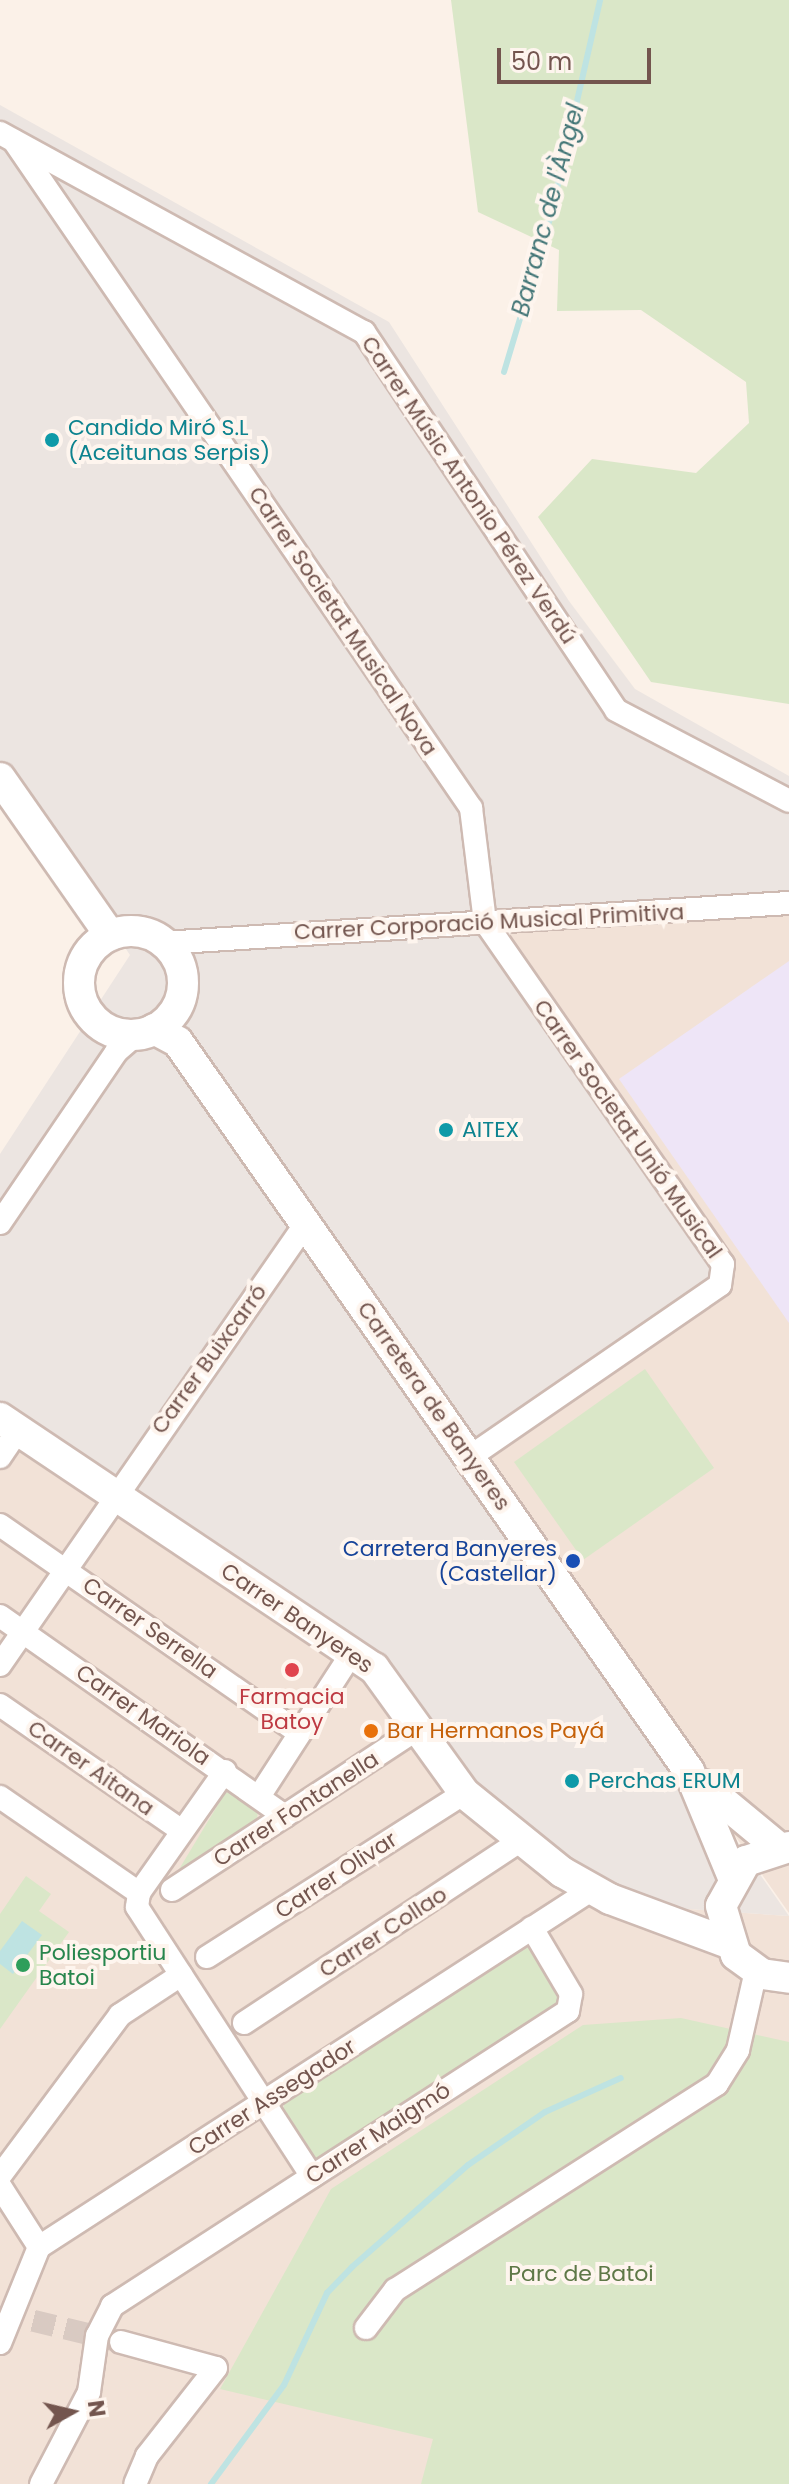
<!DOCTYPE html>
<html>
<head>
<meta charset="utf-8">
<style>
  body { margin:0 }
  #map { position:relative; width:789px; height:2484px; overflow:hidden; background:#fbf1e8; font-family:Poppins,sans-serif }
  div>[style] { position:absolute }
  .residential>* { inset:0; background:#f2e2d7 }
  .industrial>* { inset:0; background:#ece5e1 }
  .education>* { inset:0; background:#eee5f7 }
  .green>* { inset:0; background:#dae7c8 }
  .water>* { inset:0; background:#bee3e2 }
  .stream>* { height:6px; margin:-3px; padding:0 3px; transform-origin:3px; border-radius:3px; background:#bee3e2 }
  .street-tunnel>* { height:22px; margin-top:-11px; transform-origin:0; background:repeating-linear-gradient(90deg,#d9cac2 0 22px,transparent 0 33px) }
  .roads { filter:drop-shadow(2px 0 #cebab2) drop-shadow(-2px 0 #cebab2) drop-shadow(0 2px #cebab2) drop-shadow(0 -2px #cebab2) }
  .street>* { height:22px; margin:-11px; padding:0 11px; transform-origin:11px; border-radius:11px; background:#fff }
  .secondary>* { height:30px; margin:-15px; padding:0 15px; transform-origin:15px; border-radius:15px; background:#fff }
  .secondary>.ring { margin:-15px; padding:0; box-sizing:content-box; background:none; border:30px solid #fff; border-radius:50% }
  .dots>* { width:22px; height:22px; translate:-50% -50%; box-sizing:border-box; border:4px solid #fef5ee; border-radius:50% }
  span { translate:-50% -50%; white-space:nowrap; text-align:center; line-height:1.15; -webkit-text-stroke:8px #fef5ee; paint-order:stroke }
  .culture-label { font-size:22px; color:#0d838f }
  .left { translate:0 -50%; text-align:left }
  .street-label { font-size:22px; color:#73554e }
  .transit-label { font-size:22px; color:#164399 }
  .right { translate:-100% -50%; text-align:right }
  .health-label { font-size:22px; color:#be3a42 }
  .food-label { font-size:22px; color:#c56008 }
  .leisure-label { font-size:22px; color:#27864d }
  .park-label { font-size:22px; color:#5e7847 }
  .water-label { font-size:24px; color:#437677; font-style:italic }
  .north { position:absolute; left:32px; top:2372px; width:80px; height:80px; -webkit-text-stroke:6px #fef5ee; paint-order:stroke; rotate:82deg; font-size:22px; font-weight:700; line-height:32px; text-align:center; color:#73554e }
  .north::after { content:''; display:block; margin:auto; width:28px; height:36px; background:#73554e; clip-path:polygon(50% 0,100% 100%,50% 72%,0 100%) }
  .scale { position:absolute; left:497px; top:48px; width:154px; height:36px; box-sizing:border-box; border:4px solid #73554e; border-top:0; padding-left:10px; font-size:24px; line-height:28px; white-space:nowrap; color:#73554e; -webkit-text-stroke:6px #fef5ee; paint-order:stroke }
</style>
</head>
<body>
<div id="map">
  <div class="residential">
    <div style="clip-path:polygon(789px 904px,789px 1913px,470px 1457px,485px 922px)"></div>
    <div style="clip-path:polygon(0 1415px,348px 1652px,616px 1904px,789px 1916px,789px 2484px,0 2484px)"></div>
  </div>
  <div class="industrial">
    <div style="clip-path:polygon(0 105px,389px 322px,569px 601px,635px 689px,789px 776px,789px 904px,486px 923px,732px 1277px,470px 1458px,789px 1916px,616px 1904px,464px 1793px,381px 1679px,0 1415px,0 1154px,130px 955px,0 762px)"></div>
  </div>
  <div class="education">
    <div style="clip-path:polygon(789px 961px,789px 1323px,619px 1079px)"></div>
  </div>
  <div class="green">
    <div style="clip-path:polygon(451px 0,789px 0,789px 704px,651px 682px,538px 517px,592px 459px,696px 473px,749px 423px,746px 382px,641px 310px,557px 311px,559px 250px,478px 212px)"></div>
    <div style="clip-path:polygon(645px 1369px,714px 1468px,583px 1560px,514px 1462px)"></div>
    <div style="clip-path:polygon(234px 1791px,258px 1809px,257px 1820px,178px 1871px,225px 1793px)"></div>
    <div style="clip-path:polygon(26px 1876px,51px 1894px,39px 1911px,69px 1932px,0 2029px,0 1914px)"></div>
    <div style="clip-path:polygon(526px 1942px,534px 1944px,560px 2004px,316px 2163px,283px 2110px,285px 2100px)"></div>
    <div style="clip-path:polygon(681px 2018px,789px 2042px,789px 2484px,421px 2484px,433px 2439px,220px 2389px,331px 2189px,583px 2025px)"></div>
  </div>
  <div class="water">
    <div style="clip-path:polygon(22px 1921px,42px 1935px,13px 1974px,0 1964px,0 1951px)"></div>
  </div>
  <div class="stream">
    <div style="left:504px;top:372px;width:160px;rotate:-73.3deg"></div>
    <div style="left:550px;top:219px;width:225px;rotate:-77.1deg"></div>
    <div style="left:211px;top:2484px;width:123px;rotate:-53.6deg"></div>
    <div style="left:284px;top:2385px;width:102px;rotate:-64.9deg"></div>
    <div style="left:327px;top:2293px;width:36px;rotate:-46deg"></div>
    <div style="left:352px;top:2267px;width:154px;rotate:-41.3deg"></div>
    <div style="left:468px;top:2165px;width:93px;rotate:-34.5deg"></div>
    <div style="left:545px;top:2112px;width:83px;rotate:-24.1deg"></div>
  </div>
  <div class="street-tunnel">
    <div style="left:1px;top:2313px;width:123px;rotate:13.6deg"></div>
  </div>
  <div class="roads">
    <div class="street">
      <div style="left:0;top:133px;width:415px;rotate:28.7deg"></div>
      <div style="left:364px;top:332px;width:454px;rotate:56.3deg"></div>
      <div style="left:616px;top:710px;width:195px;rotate:27.7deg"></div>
      <div style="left:14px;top:141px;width:809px;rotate:55.58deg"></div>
      <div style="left:471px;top:808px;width:115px;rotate:83deg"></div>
      <div style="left:485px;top:922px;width:417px;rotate:55.2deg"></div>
      <div style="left:723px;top:1264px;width:21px;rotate:98deg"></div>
      <div style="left:720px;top:1285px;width:303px;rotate:145.5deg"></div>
      <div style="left:163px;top:943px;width:627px;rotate:-3.66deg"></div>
      <div style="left:0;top:1223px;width:207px;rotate:-55.8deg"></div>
      <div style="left:116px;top:1052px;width:28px;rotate:-41deg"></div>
      <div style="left:0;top:1457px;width:30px;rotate:-56deg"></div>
      <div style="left:0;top:1525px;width:364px;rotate:34.8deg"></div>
      <div style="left:0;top:1616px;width:348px;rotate:35.1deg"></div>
      <div style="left:0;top:1665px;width:538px;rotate:-55.3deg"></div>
      <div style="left:0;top:1705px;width:221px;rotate:34.7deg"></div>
      <div style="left:225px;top:1771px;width:149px;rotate:125.2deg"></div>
      <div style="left:139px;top:1893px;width:14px;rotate:98deg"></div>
      <div style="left:137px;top:1907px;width:321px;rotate:57deg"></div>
      <div style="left:260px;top:1795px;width:169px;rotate:-57.1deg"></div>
      <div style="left:0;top:1797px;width:169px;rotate:34.6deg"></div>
      <div style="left:172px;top:1890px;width:295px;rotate:-33.3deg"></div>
      <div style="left:207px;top:1957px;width:305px;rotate:-32.5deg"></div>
      <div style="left:244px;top:2023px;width:333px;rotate:-33.4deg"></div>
      <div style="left:0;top:2176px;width:201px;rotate:-53.3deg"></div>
      <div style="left:120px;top:2015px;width:73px;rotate:-33.3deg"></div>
      <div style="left:0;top:2186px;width:72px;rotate:57.4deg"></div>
      <div style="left:366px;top:2328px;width:48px;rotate:-52.7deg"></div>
      <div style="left:395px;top:2290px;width:382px;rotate:-32.6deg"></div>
      <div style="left:717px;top:2084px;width:40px;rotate:-58deg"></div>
      <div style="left:738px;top:2050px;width:81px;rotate:-77.2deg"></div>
      <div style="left:121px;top:2342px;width:98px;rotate:15.3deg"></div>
      <div style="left:216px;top:2368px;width:112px;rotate:128.1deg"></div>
      <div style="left:147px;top:2456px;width:30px;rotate:113deg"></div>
      <div style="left:0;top:2343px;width:104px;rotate:-67.9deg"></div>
      <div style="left:39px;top:2247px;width:657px;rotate:-32.89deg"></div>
      <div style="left:41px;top:2484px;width:104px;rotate:-62.4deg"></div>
      <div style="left:89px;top:2392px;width:57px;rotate:-81.9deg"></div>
      <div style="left:97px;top:2336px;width:34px;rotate:-63deg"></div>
      <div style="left:112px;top:2306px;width:543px;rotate:-32.9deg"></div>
      <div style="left:568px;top:2011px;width:17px;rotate:-80deg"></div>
      <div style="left:571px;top:1994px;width:77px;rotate:-120.6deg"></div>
    </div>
    <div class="secondary">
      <div style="left:0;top:778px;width:192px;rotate:55deg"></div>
      <div class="ring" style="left:79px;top:931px;width:74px;height:74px"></div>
      <div style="left:154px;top:1029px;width:27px;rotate:28deg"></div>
      <div style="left:178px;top:1042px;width:890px;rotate:54.97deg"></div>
      <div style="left:689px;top:1771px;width:113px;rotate:67.5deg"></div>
      <div style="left:0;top:1418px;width:450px;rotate:33.8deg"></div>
      <div style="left:374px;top:1668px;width:154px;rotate:54.2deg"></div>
      <div style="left:464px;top:1793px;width:126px;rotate:38.9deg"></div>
      <div style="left:562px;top:1872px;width:55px;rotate:29.4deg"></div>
      <div style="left:610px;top:1899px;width:126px;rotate:20.4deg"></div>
      <div style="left:703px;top:1785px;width:97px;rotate:39.6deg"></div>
      <div style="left:789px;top:1847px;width:45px;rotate:162deg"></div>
      <div style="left:746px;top:1861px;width:51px;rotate:119.1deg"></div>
      <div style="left:721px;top:1906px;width:51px;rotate:73deg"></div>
      <div style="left:736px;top:1955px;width:32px;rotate:36deg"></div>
      <div style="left:762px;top:1974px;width:27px;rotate:8deg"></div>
    </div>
  </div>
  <div class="dots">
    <div style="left:52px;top:440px;background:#0f9aa8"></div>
    <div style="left:446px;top:1130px;background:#0f9aa8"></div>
    <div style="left:573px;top:1561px;background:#1a4fb4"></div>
    <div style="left:292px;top:1670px;background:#e0444e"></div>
    <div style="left:371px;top:1731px;background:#e8710a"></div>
    <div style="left:572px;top:1781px;background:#0f9aa8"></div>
    <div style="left:23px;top:1965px;background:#2e9e5b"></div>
  </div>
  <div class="culture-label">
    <span class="left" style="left:68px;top:440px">Candido Miró S.L<br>(Aceitunas Serpis)</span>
    <span class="left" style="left:462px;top:1130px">AITEX</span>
    <span class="left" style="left:588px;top:1781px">Perchas ERUM</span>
  </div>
  <div class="street-label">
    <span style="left:469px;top:490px;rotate:56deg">Carrer Músic Antonio Pérez Verdú</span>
    <span style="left:343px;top:621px;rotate:56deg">Carrer Societat Musical Nova</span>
    <span style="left:489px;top:922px;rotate:-3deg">Carrer Corporació Musical Primitiva</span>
    <span style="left:628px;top:1129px;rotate:55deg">Carrer Societat Unió Musical</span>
    <span style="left:209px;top:1359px;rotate:-54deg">Carrer Buixcarró</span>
    <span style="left:434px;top:1406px;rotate:55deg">Carretera de Banyeres</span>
    <span style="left:297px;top:1618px;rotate:34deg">Carrer Banyeres</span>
    <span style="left:150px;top:1628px;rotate:35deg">Carrer Serrella</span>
    <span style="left:143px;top:1715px;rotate:35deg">Carrer Mariola</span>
    <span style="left:91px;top:1768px;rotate:35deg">Carrer Aitana</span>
    <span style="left:296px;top:1809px;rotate:-33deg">Carrer Fontanella</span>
    <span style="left:336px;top:1875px;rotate:-33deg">Carrer Olivar</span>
    <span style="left:383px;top:1932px;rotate:-33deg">Carrer Collao</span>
    <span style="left:272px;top:2097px;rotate:-33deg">Carrer Assegador</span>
    <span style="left:378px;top:2133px;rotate:-33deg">Carrer Maigmó</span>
  </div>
  <div class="transit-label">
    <span class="right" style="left:557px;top:1561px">Carretera Banyeres<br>(Castellar)</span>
  </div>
  <div class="health-label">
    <span style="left:292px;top:1709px">Farmacia<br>Batoy</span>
  </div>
  <div class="food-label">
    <span class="left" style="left:387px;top:1731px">Bar Hermanos Payá</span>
  </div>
  <div class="leisure-label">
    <span class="left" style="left:39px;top:1965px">Poliesportiu<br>Batoi</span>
  </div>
  <div class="park-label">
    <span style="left:581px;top:2274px">Parc de Batoi</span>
  </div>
  <div class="water-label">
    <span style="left:548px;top:210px;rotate:-75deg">Barranc de l'Àngel</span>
  </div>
  <div class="north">N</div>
  <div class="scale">50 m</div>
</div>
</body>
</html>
